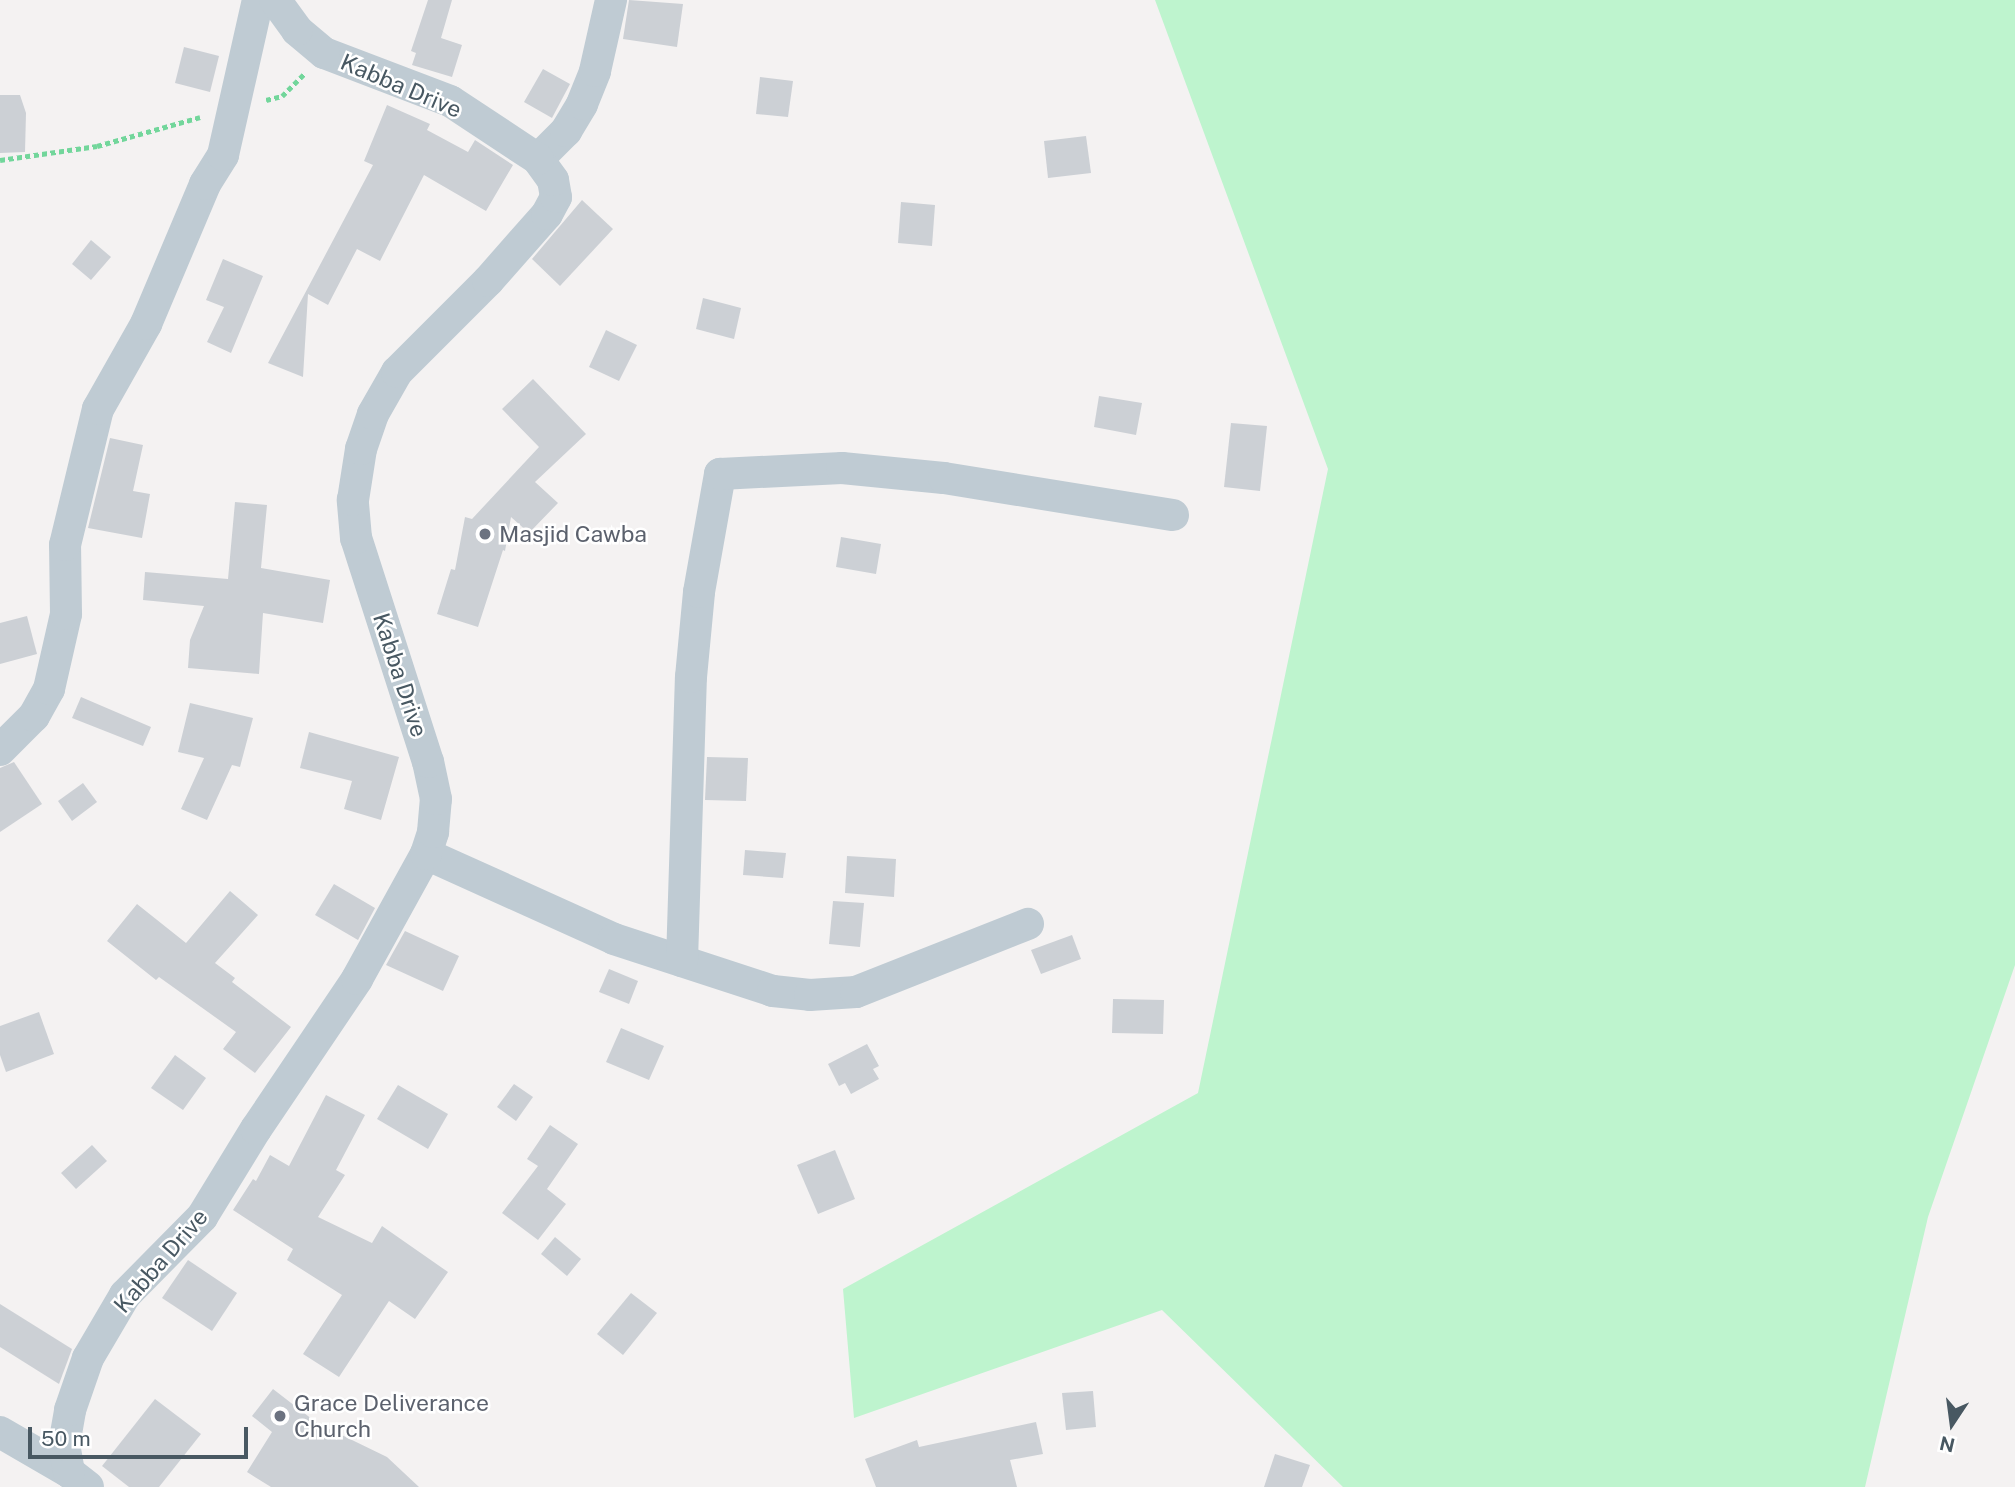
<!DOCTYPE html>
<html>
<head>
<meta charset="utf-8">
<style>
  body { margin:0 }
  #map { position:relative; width:2015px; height:1487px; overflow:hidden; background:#f4f2f2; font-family:"Public Sans",sans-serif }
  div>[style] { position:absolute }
  .green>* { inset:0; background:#bef4ce }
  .building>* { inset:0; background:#ccd0d5 }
  .path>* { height:4.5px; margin-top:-2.25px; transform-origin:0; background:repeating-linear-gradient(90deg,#72d69b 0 5px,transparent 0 8.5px) }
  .minor>* { height:32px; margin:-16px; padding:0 16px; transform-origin:16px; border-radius:16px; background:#bfcbd3 }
  .dots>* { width:19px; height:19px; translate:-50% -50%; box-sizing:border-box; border:4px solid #fff; border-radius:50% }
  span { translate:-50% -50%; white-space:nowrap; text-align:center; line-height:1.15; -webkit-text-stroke:5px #fff; paint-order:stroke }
  .street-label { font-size:23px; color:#485862 }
  .worship-label { font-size:23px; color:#5b616d }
  .left { translate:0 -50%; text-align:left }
  .north { position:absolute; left:1917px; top:1389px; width:70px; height:70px; -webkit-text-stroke:5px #fff; paint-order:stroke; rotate:193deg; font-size:19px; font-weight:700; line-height:28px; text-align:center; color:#485862 }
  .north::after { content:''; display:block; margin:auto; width:24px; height:32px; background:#485862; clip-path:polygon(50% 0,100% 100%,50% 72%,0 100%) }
  .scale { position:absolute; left:28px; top:1427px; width:220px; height:32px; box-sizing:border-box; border:4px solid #485862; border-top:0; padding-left:9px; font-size:21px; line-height:24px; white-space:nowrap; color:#485862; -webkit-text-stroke:5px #fff; paint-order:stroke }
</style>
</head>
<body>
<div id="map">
  <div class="green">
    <div style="clip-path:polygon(1155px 0,2015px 0,2015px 965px,1928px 1217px,1865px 1487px,1343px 1487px,1162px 1310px,854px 1418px,843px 1289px,1198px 1093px,1328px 469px)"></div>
  </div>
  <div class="building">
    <div style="clip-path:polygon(428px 0,452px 0,441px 38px,462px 45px,452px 77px,412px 65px,416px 53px,411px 51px)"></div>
    <div style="clip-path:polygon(629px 0,683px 4px,677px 47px,623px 39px)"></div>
    <div style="clip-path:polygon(184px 47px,219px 56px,210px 92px,175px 83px)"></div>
    <div style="clip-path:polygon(543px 69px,570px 84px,552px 118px,524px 102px)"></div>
    <div style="clip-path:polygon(760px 77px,793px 81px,788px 117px,756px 114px)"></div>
    <div style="clip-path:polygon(0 95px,20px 95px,26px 113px,25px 152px,0 153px)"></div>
    <div style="clip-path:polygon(387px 105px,430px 124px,427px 130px,468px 152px,475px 140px,513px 165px,486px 211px,424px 175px,380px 261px,357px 249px,328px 305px,308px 294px,303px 377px,268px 363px,373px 165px,364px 161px)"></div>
    <div style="clip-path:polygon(1086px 136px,1091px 173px,1048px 178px,1044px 141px)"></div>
    <div style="clip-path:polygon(582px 200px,613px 229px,560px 286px,532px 259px)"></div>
    <div style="clip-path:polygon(901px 202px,935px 205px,932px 246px,898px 243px)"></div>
    <div style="clip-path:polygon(91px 240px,111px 257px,91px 280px,72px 264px)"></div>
    <div style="clip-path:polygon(223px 259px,263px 276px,231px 353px,207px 342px,224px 307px,206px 300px)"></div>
    <div style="clip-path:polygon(703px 298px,741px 308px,734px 339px,696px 329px)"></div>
    <div style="clip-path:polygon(606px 330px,637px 345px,619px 381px,589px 367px)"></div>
    <div style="clip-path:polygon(533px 379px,586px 434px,535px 482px,558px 503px,529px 533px,511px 517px,505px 551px,503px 550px,478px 627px,437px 614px,451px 569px,455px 570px,465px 517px,472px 519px,539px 447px,502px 409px)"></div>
    <div style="clip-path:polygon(1099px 396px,1142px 403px,1136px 435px,1094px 427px)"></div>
    <div style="clip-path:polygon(1231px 423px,1267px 426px,1260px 491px,1224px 487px)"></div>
    <div style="clip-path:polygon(110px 438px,143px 445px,133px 491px,150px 494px,142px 538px,88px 528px)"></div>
    <div style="clip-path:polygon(235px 502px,267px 505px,261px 568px,330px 580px,323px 623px,263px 613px,259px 674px,188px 668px,190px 640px,204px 606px,143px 600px,145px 572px,228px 579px)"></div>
    <div style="clip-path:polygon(841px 537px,881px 544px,876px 574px,836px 567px)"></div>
    <div style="clip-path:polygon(27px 616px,37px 654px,0 664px,0 623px)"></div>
    <div style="clip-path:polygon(81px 697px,151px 727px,143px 746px,72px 718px)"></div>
    <div style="clip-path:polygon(190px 703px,253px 718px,240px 767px,232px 765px,207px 820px,181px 809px,204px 758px,178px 752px)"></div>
    <div style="clip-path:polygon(309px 732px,399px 757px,381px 820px,344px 809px,352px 781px,300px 768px)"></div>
    <div style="clip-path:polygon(707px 757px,748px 758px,746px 801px,705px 800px)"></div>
    <div style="clip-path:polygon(14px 762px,42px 804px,0 832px,0 768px)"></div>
    <div style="clip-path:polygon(83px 783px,97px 802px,72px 821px,58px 801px)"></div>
    <div style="clip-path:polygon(745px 850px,786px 853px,783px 878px,743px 875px)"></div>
    <div style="clip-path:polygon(847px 856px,896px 859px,894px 897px,845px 893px)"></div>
    <div style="clip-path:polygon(334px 884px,375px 908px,358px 940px,315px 915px)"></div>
    <div style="clip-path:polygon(230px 891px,258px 915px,215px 963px,235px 978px,232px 982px,291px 1027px,255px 1073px,223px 1049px,236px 1032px,159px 977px,156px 980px,107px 941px,137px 904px,186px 943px)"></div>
    <div style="clip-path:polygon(833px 901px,864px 903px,860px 947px,829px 944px)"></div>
    <div style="clip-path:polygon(405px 931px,459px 956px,443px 991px,386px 965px)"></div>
    <div style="clip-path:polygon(1072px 935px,1081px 959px,1041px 974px,1031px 950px)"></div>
    <div style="clip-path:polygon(609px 969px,638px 981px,629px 1004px,599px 992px)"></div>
    <div style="clip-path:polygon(1113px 999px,1164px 1000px,1163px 1034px,1112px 1033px)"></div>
    <div style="clip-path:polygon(39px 1012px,54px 1054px,6px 1072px,0 1055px,0 1026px)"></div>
    <div style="clip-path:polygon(621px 1028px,664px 1046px,649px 1080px,606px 1062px)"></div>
    <div style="clip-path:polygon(867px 1044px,879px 1066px,873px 1069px,879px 1079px,851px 1094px,845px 1083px,839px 1086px,828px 1064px)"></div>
    <div style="clip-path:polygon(175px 1055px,206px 1078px,183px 1110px,151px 1088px)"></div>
    <div style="clip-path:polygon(514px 1084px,533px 1097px,516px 1121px,497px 1107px)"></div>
    <div style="clip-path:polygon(398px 1085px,448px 1114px,428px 1149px,377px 1119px)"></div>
    <div style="clip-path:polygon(326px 1095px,365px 1115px,336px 1170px,345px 1175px,318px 1217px,372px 1243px,382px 1226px,448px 1272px,415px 1319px,389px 1301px,339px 1377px,303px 1354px,342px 1295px,287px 1260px,293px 1249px,233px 1210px,253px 1179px,256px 1181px,270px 1155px,289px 1166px)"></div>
    <div style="clip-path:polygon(550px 1125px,578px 1144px,547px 1189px,566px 1204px,538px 1240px,502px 1213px,538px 1166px,527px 1159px)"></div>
    <div style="clip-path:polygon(92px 1145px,107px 1161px,76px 1189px,61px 1173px)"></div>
    <div style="clip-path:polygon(835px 1150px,855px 1199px,818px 1214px,797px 1165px)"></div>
    <div style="clip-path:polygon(555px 1237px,581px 1259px,567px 1276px,541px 1254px)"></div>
    <div style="clip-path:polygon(188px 1260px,237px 1293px,212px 1331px,162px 1298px)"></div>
    <div style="clip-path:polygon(631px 1293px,657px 1313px,623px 1355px,597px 1334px)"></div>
    <div style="clip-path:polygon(0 1304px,72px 1349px,59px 1384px,0 1347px)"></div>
    <div style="clip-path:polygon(273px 1389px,317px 1423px,387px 1457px,419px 1487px,271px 1487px,247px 1472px,272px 1432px,252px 1416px)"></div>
    <div style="clip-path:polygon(1093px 1391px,1096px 1427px,1066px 1430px,1062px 1393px)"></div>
    <div style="clip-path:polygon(155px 1399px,201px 1434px,159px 1487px,129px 1487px,102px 1466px)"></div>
    <div style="clip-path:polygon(1036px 1422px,1043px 1454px,1010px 1460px,1017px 1487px,876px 1487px,865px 1459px,917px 1440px,919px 1447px)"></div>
    <div style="clip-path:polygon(1275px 1454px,1310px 1465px,1302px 1487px,1264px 1487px)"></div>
  </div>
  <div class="path">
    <div style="left:266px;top:100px;width:16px;rotate:-14deg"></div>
    <div style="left:282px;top:96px;width:31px;rotate:-45deg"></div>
    <div style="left:0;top:160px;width:98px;rotate:-8.2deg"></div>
    <div style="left:97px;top:146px;width:107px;rotate:-15.7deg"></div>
  </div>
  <div class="minor">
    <div style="left:538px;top:159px;width:40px;rotate:-45deg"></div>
    <div style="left:566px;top:131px;width:31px;rotate:-59deg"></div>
    <div style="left:582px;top:104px;width:35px;rotate:-68deg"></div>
    <div style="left:595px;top:71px;width:73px;rotate:-77.3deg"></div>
    <div style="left:0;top:750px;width:48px;rotate:-45deg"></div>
    <div style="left:34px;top:716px;width:31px;rotate:-61deg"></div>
    <div style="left:49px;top:689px;width:77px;rotate:-77.2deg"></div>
    <div style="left:66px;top:614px;width:69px;rotate:-90.8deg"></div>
    <div style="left:65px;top:545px;width:140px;rotate:-76.4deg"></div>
    <div style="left:98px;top:409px;width:98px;rotate:-60.5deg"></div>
    <div style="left:146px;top:324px;width:152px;rotate:-67.1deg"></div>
    <div style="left:205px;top:184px;width:34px;rotate:-58deg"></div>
    <div style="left:223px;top:155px;width:159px;rotate:-77.3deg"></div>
    <div style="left:426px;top:854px;width:206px;rotate:24.3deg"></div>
    <div style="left:614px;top:939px;width:167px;rotate:18.1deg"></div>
    <div style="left:773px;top:991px;width:37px;rotate:6deg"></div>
    <div style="left:810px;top:995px;width:46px;rotate:-3.7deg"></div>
    <div style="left:856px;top:992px;width:185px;rotate:-21.6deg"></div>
    <div style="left:682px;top:961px;width:284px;rotate:-88.2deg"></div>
    <div style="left:691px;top:677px;width:85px;rotate:-84.6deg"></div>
    <div style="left:699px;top:592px;width:120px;rotate:-79.9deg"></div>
    <div style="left:720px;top:474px;width:122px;rotate:-2.8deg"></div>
    <div style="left:842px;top:468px;width:102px;rotate:5.6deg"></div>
    <div style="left:944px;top:478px;width:232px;rotate:9.2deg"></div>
    <div style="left:0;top:1432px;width:80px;rotate:30.1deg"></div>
    <div style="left:69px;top:1472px;width:24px;rotate:38deg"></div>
    <div style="left:69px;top:1472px;width:27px;rotate:-100deg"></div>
    <div style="left:64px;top:1445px;width:36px;rotate:-80deg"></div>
    <div style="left:70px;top:1410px;width:55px;rotate:-70.9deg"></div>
    <div style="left:88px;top:1358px;width:73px;rotate:-59.6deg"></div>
    <div style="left:125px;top:1295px;width:110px;rotate:-45.4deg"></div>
    <div style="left:202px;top:1217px;width:103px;rotate:-58.5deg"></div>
    <div style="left:256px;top:1129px;width:181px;rotate:-56deg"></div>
    <div style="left:357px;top:979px;width:143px;rotate:-61.1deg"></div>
    <div style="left:426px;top:854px;width:23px;rotate:-72deg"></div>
    <div style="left:433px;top:832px;width:33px;rotate:-85deg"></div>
    <div style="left:436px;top:799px;width:38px;rotate:-102deg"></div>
    <div style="left:428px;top:762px;width:235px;rotate:-107.8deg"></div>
    <div style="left:356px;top:538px;width:38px;rotate:-95deg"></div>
    <div style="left:353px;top:500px;width:52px;rotate:-81.1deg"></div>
    <div style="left:361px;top:449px;width:37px;rotate:-71deg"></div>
    <div style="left:373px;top:414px;width:48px;rotate:-60.3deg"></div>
    <div style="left:397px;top:372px;width:129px;rotate:-45deg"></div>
    <div style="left:488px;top:281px;width:89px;rotate:-48.6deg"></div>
    <div style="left:547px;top:214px;width:19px;rotate:-62deg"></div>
    <div style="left:556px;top:197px;width:17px;rotate:-100deg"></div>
    <div style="left:553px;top:180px;width:26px;rotate:-126deg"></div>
    <div style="left:538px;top:159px;width:105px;rotate:-146.6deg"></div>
    <div style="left:450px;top:101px;width:135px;rotate:-159.1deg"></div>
    <div style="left:324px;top:53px;width:35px;rotate:-140deg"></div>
    <div style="left:297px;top:30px;width:37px;rotate:-126deg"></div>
  </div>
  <div class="dots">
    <div style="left:485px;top:534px;background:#6b7280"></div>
    <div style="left:280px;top:1416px;background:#6b7280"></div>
  </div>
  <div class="street-label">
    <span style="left:401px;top:86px;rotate:23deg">Kabba Drive</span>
    <span style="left:400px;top:675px;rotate:72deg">Kabba Drive</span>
    <span style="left:161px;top:1261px;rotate:-49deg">Kabba Drive</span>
  </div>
  <div class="worship-label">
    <span class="left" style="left:499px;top:534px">Masjid Cawba</span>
    <span class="left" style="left:294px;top:1416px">Grace Deliverance<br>Church</span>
  </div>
  <div class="north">N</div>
  <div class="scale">50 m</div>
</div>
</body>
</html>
